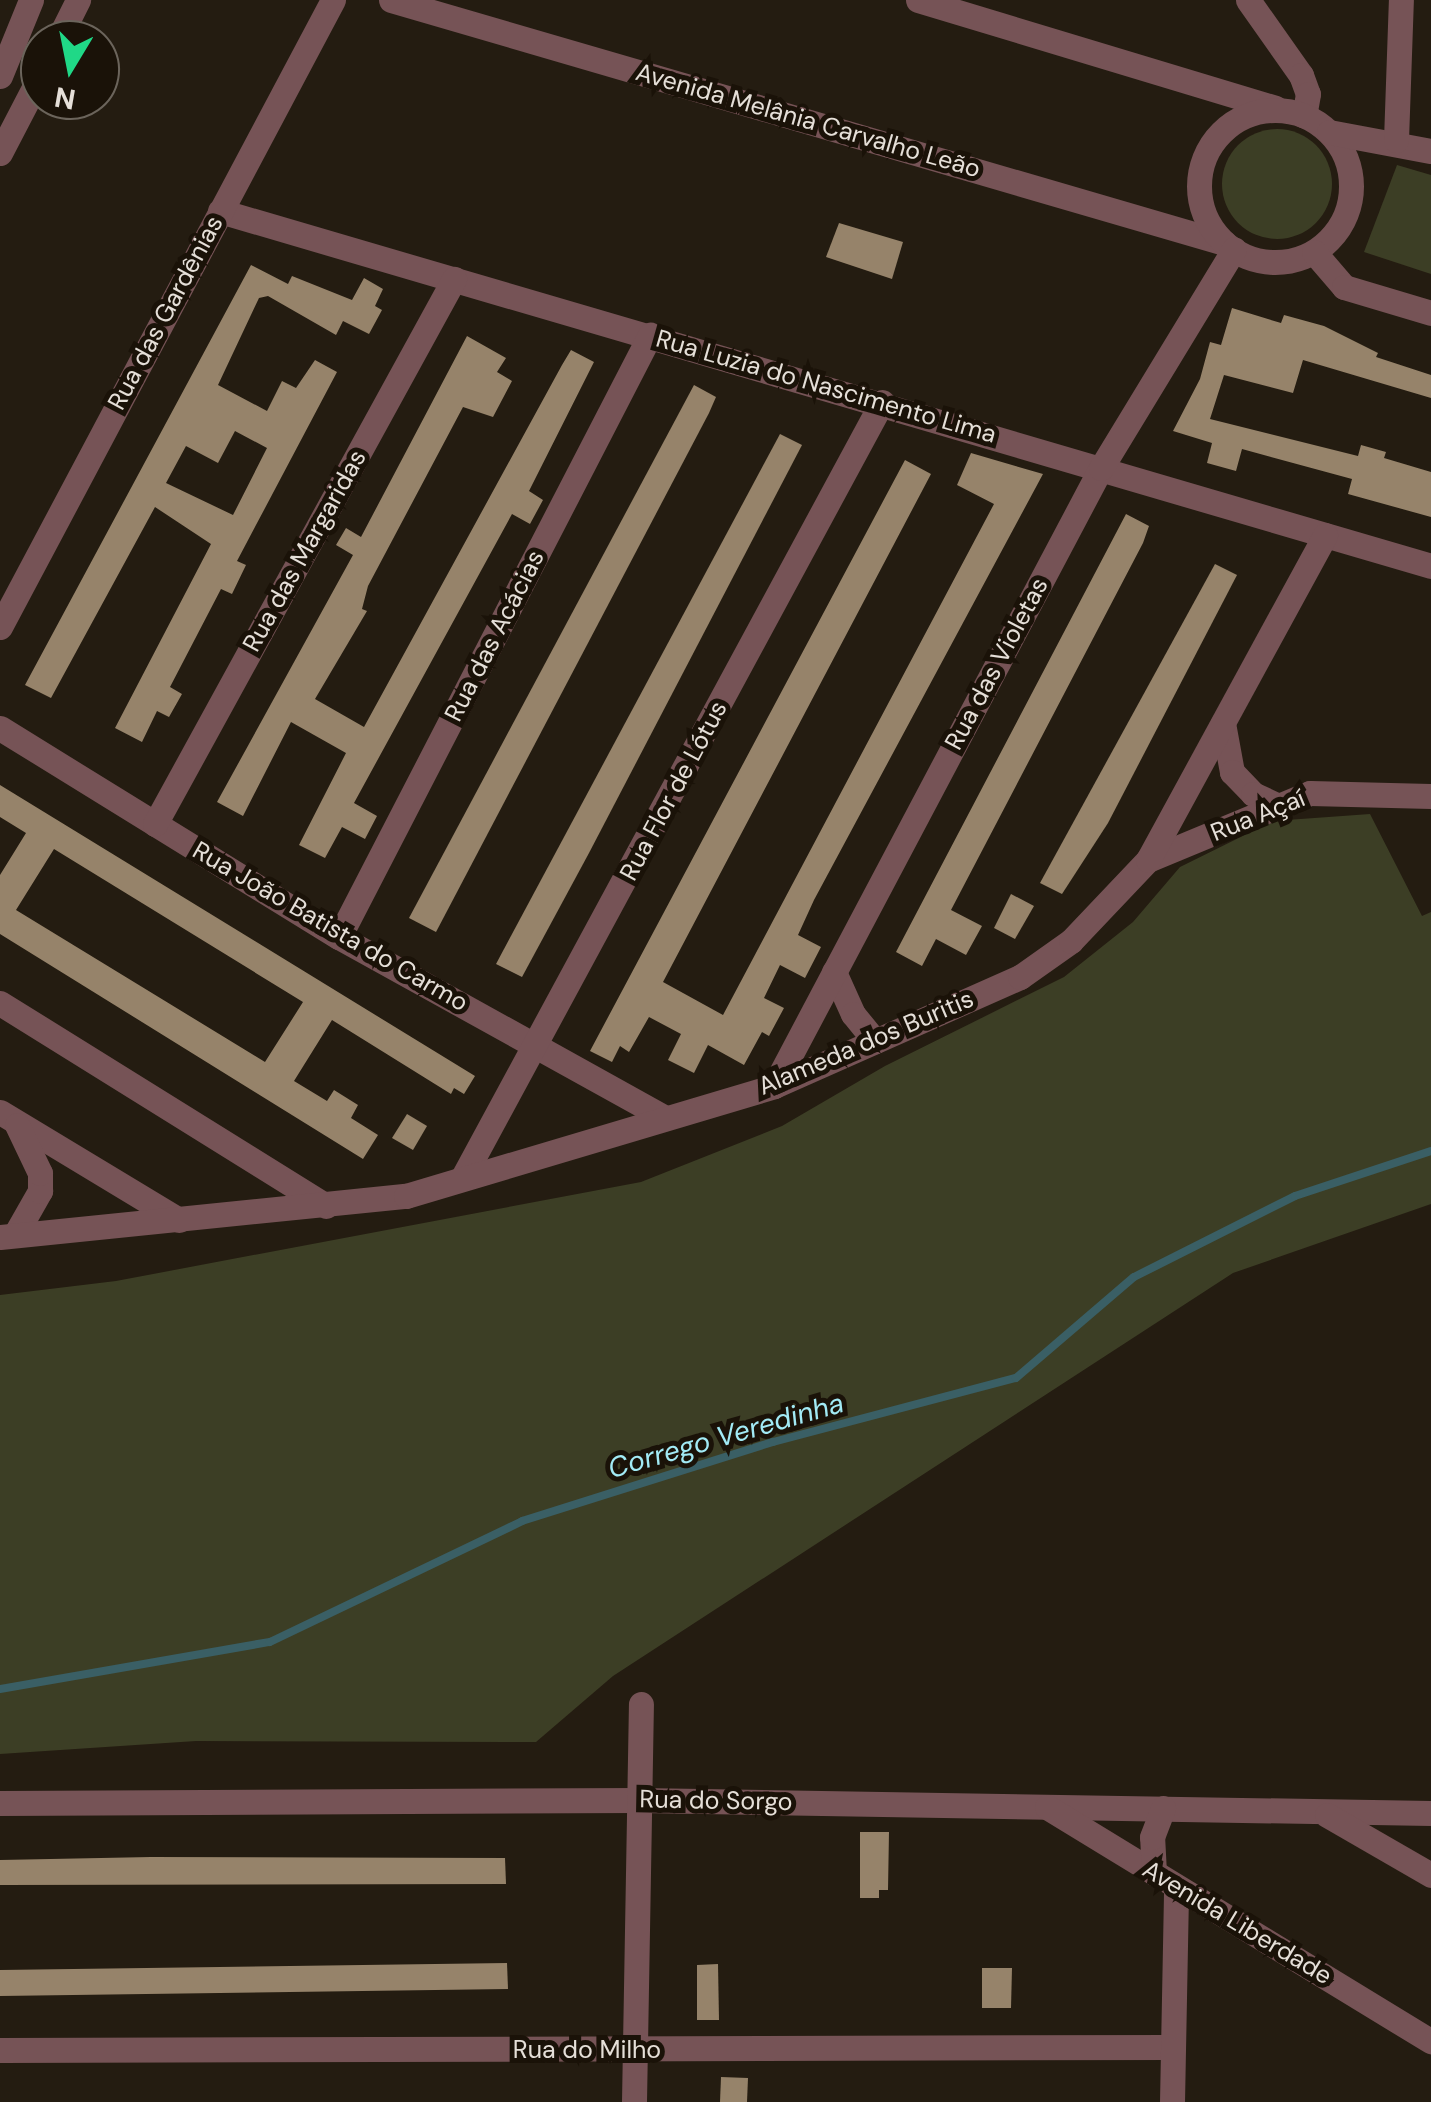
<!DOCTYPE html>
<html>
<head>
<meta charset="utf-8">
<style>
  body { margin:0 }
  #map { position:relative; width:1431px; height:2102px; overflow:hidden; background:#241c11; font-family:"DM Sans",sans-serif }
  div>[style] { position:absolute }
  .green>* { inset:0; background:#3c3e25 }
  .round { border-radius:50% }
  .stream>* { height:8px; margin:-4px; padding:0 4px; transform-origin:4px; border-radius:4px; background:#3a5f65 }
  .building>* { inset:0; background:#96836a }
  .street>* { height:25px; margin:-12.5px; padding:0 12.5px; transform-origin:12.5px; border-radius:12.5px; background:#765356 }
  .street>.ring { margin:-12.5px; padding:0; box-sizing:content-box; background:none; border:25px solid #765356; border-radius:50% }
  span { translate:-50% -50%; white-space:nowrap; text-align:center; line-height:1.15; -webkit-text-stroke:10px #1a1208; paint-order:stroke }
  .street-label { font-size:25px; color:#e5dfd8 }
  .water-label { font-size:28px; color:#a2eaf5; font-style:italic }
  .north { position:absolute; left:20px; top:20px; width:100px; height:100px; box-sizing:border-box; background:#1a1208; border:2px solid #6b645b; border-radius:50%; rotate:190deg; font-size:28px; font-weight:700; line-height:40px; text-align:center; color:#e5dfd8 }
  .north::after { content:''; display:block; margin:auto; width:35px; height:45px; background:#20d887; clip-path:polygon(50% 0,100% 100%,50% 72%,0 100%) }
</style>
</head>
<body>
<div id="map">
  <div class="green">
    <div class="round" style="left:1222px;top:129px;width:110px;height:110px"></div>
    <div style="clip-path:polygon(1397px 165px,1431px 175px,1431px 274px,1364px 252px)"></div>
    <div style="clip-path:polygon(1370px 814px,1422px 916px,1431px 912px,1431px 1204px,1233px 1273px,613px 1676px,536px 1742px,196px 1741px,0 1754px,0 1295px,116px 1281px,641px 1182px,782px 1126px,885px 1066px,1064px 977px,1133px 922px,1180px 867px,1273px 821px)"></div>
  </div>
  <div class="stream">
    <div style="left:0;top:1689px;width:274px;rotate:-9.9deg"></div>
    <div style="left:270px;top:1642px;width:280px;rotate:-25.6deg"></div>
    <div style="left:522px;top:1521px;width:263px;rotate:-17.5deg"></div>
    <div style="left:773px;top:1442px;width:251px;rotate:-14.8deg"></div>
    <div style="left:1016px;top:1378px;width:155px;rotate:-40.6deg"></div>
    <div style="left:1134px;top:1277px;width:180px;rotate:-26.7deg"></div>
    <div style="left:1295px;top:1196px;width:143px;rotate:-18.3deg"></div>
  </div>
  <div class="building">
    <div style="clip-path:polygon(839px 223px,903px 242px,892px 279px,826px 257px)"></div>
    <div style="clip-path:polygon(evenodd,251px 265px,288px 284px,292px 276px,352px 300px,364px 278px,383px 289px,375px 306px,382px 310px,369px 334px,343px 321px,336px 335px,268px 296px,259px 298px,218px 385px,267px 411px,282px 381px,296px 388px,315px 360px,337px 372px,237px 561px,246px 565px,232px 594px,221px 589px,170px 687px,182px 694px,169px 717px,157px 711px,142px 742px,115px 728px,211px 544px,155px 507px,51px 698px,25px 685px,251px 265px,235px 431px,267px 448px,233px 515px,166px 483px,186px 446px,218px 463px,235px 431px)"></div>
    <div style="clip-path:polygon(1232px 308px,1281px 323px,1284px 315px,1324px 326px,1378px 353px,1376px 357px,1431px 375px,1431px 398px,1303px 360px,1293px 393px,1224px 375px,1210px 419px,1358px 456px,1361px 445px,1386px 452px,1384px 458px,1431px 472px,1431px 517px,1348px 494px,1352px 479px,1242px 449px,1236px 471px,1207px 463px,1212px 443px,1173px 431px,1200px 379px,1210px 342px,1221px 345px)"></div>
    <div style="clip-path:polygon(467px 336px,506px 358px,497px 372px,512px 381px,493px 417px,463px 407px,368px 586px,362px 609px,367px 611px,315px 699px,364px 727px,562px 365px,571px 350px,594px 362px,529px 491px,543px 500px,530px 524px,512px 514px,354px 803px,377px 816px,365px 839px,342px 827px,325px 858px,299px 845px,346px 753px,291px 722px,243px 816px,217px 802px,353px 555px,336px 545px,346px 528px,361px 537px)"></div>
    <div style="clip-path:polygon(694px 385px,716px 397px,709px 413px,436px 932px,409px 918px)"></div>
    <div style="clip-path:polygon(780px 434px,802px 445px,589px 853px,522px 977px,496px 964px)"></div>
    <div style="clip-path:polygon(971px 453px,1043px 474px,814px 900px,798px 935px,821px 947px,805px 978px,780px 965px,764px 998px,784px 1008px,769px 1036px,762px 1032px,744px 1065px,708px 1045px,694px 1073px,668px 1060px,681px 1034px,649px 1017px,629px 1052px,620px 1046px,612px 1062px,590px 1051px,905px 460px,931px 474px,663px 982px,723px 1015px,994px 504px,957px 485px)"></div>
    <div style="clip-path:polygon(1126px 514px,1149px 526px,1143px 543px,951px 910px,982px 926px,966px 955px,936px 939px,922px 966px,896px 952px)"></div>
    <div style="clip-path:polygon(1215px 564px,1237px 575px,1108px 823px,1062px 894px,1040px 883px)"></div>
    <div style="clip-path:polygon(evenodd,0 785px,475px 1076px,464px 1094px,454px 1088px,451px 1094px,332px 1020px,294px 1081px,327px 1101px,334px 1090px,358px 1105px,351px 1118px,378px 1135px,363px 1159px,0 934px,0 875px,26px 833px,0 817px,0 785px,54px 849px,303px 1002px,265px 1062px,16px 910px,54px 849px)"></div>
    <div style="clip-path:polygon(1011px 894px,1034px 906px,1015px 939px,994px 928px)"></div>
    <div style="clip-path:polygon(407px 1114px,427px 1126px,413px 1150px,392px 1138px)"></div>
    <div style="clip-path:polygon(860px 1832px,889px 1832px,888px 1890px,879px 1890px,879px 1898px,860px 1898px)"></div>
    <div style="clip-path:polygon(151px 1857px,505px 1858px,506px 1884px,0 1885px,0 1860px)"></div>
    <div style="clip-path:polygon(507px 1963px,508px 1989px,0 1996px,0 1970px)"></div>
    <div style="clip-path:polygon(718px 1964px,719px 2020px,697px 2020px,697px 1965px)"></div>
    <div style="clip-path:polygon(982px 1968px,1012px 1968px,1011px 2008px,982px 2008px)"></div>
    <div style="clip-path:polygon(721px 2077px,748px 2078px,747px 2102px,720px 2102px)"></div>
  </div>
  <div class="street">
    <div style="left:391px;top:0;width:868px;rotate:16.26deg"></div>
    <div style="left:918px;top:0;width:373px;rotate:16.8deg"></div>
    <div style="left:1248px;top:0;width:92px;rotate:54.8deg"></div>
    <div style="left:1301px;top:75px;width:20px;rotate:70deg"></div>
    <div style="left:1308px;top:94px;width:22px;rotate:100deg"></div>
    <div style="left:58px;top:40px;width:45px;rotate:-63.4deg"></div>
    <div style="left:0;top:76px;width:82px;rotate:-67.8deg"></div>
    <div class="ring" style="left:1199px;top:110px;width:127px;height:127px"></div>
    <div style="left:1329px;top:132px;width:104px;rotate:10.6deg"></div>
    <div style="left:1396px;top:140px;width:140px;rotate:-88deg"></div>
    <div style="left:0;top:153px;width:87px;rotate:-62.5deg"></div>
    <div style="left:220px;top:211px;width:1262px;rotate:16.34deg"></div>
    <div style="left:1314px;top:252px;width:46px;rotate:49.4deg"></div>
    <div style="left:1344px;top:287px;width:91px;rotate:16.6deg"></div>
    <div style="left:0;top:627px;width:710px;rotate:-62.03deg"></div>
    <div style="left:1223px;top:723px;width:50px;rotate:79.6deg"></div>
    <div style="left:1232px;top:772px;width:30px;rotate:46deg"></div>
    <div style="left:1253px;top:794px;width:29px;rotate:25deg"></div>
    <div style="left:0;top:728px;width:398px;rotate:31.7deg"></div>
    <div style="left:339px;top:937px;width:373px;rotate:29deg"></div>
    <div style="left:155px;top:824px;width:622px;rotate:-61.25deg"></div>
    <div style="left:1148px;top:860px;width:175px;rotate:-22.5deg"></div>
    <div style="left:1310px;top:793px;width:121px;rotate:1.4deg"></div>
    <div style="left:339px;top:937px;width:678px;rotate:-62.68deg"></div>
    <div style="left:834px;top:972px;width:46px;rotate:65.7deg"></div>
    <div style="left:853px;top:1014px;width:35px;rotate:51deg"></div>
    <div style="left:0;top:1003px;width:384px;rotate:31.9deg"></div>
    <div style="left:774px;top:1086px;width:699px;rotate:-62.12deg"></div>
    <div style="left:1101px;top:468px;width:256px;rotate:-58.7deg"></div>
    <div style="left:0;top:1112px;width:209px;rotate:31.1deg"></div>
    <div style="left:463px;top:1177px;width:881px;rotate:-61.6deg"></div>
    <div style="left:15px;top:1235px;width:51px;rotate:-60.4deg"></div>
    <div style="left:40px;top:1191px;width:18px;rotate:-90deg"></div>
    <div style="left:40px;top:1173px;width:53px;rotate:-115.6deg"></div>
    <div style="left:0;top:1237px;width:408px;rotate:-5.8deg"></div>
    <div style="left:406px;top:1196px;width:384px;rotate:-16.6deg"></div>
    <div style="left:774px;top:1086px;width:269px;rotate:-23.9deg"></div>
    <div style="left:1020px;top:977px;width:62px;rotate:-35.2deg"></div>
    <div style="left:1071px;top:941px;width:112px;rotate:-46.5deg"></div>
    <div style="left:1148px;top:860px;width:370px;rotate:-61.4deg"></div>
    <div style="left:0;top:1803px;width:639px;rotate:-0.27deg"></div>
    <div style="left:639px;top:1800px;width:792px;rotate:0.94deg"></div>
    <div style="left:1047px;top:1807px;width:450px;rotate:31.4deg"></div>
    <div style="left:1327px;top:1815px;width:120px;rotate:30deg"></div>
    <div style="left:1154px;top:1873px;width:36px;rotate:-93deg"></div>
    <div style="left:1152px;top:1837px;width:31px;rotate:-69deg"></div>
    <div style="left:0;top:2050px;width:1173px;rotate:-0.15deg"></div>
    <div style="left:634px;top:2102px;width:398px;rotate:-89deg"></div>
    <div style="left:1172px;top:2102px;width:215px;rotate:-88.9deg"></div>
  </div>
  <div class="street-label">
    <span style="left:808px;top:121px;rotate:16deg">Avenida Melânia Carvalho Leão</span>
    <span style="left:166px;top:313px;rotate:-62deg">Rua das Gardênias</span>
    <span style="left:826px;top:387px;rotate:16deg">Rua Luzia do Nascimento Lima</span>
    <span style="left:305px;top:551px;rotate:-61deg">Rua das Margaridas</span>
    <span style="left:495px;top:636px;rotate:-63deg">Rua das Acácias</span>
    <span style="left:997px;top:664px;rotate:-62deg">Rua das Violetas</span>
    <span style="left:674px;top:791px;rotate:-62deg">Rua Flor de Lótus</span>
    <span style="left:1258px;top:816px;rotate:-22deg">Rua Açaí</span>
    <span style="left:330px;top:927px;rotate:30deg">Rua João Batista do Carmo</span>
    <span style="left:866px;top:1043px;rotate:-23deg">Alameda dos Buritis</span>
    <span style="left:716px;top:1801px;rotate:1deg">Rua do Sorgo</span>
    <span style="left:1237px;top:1923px;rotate:31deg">Avenida Liberdade</span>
    <span style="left:587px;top:2050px">Rua do Milho</span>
  </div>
  <div class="water-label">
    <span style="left:726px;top:1436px;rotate:-16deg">Corrego Veredinha</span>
  </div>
  <div class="north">N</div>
</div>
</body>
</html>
